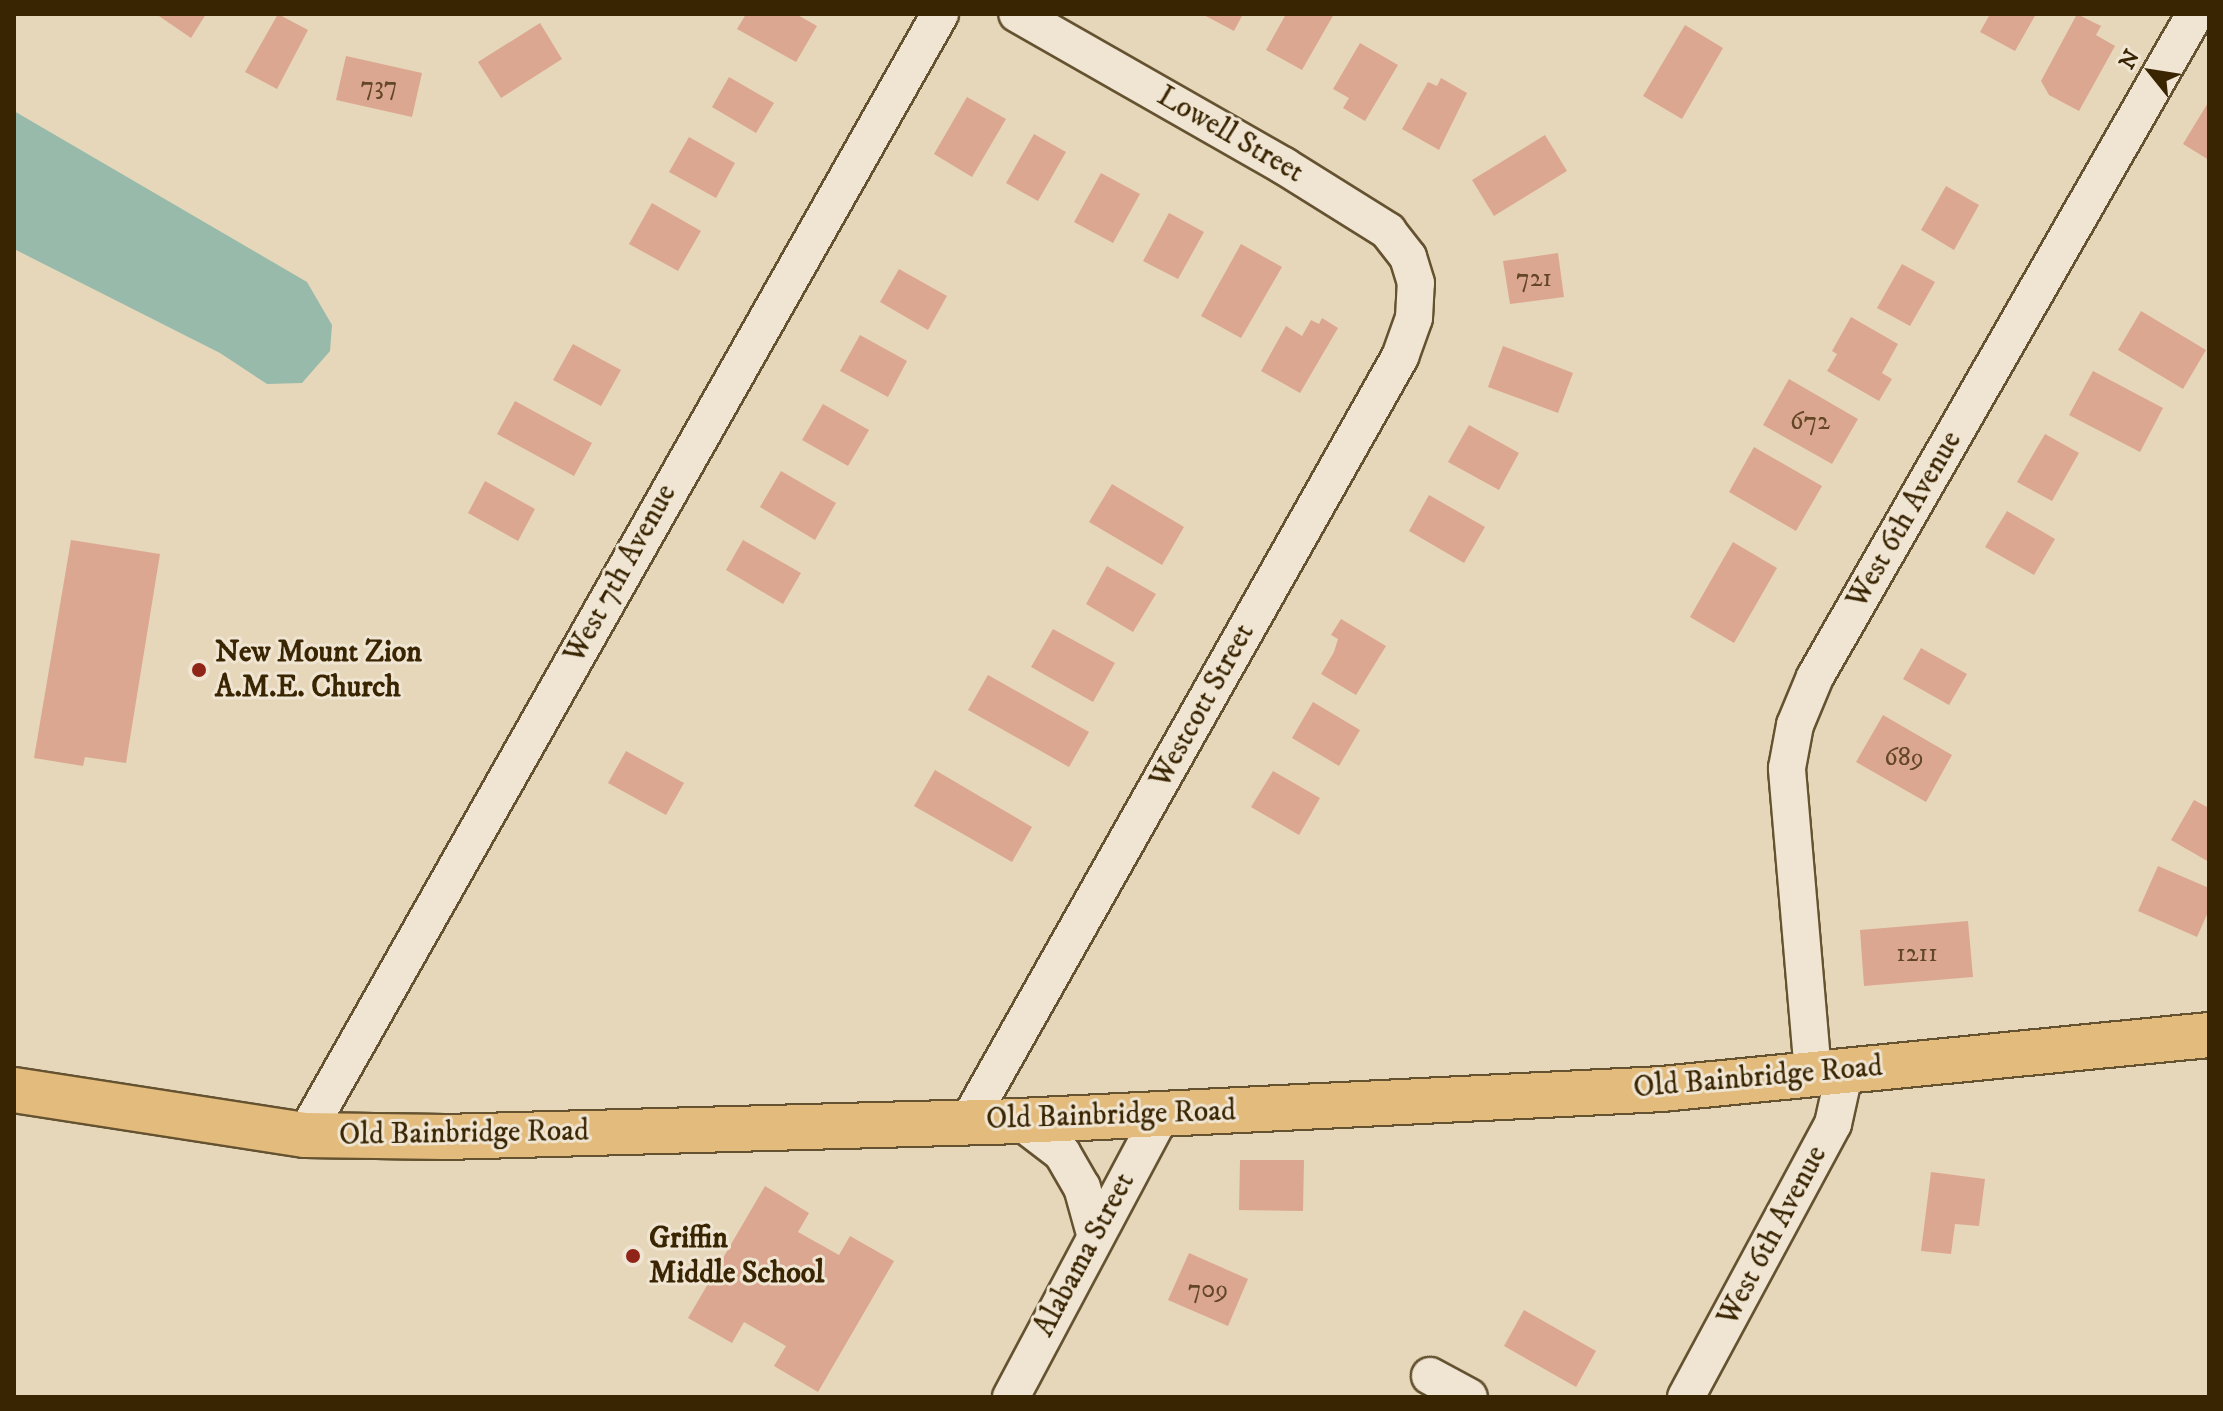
<!DOCTYPE html>
<html>
<head>
<meta charset="utf-8">
<style>
  body { margin:0 }
  #map { position:relative; width:2223px; height:1411px; overflow:hidden; background:#e6d7ba; font-family:"IM FELL DW Pica",serif }
  div>[style] { position:absolute }
  .water>* { inset:0; background:#97baaa }
  .building>* { inset:0; background:#dca791 }
  .roads { filter:drop-shadow(2px 0 #655230) drop-shadow(-2px 0 #655230) drop-shadow(0 2px #655230) drop-shadow(0 -2px #655230) }
  .minor>* { height:36px; margin:-18px; padding:0 18px; transform-origin:18px; border-radius:18px; background:#efe5d2 }
  .major>* { height:44px; margin:-22px; padding:0 22px; transform-origin:22px; border-radius:22px; background:#e3bc7d }
  .dots>* { width:22px; height:22px; translate:-50% -50%; box-sizing:border-box; border:4px solid #efe5d2; border-radius:50% }
  span { translate:-50% -50%; white-space:nowrap; text-align:center; line-height:1.15; -webkit-text-stroke:6px #efe5d2; paint-order:stroke }
  .number-label { font-size:26px; color:#624626 }
  .number-label span { -webkit-text-stroke-width:0 }
  .street-label { font-size:30px; color:#3a2502 }
  .poi-label { font-size:30px; color:#3a2502; font-weight:700 }
  .left { translate:0 -50%; text-align:left }
  .frame { position:absolute; inset:0; border:16px solid #3a2502; pointer-events:none }
  .north { position:absolute; left:2111px; top:32px; width:80px; height:80px; -webkit-text-stroke:6px #efe5d2; paint-order:stroke; rotate:300deg; font-size:22px; font-weight:700; line-height:32px; text-align:center; color:#3a2502 }
  .north::after { content:''; display:block; margin:auto; width:28px; height:36px; background:#3a2502; clip-path:polygon(50% 0,100% 100%,50% 72%,0 100%) }
</style>
</head>
<body>
<div id="map">
  <div class="water">
    <div style="clip-path:polygon(14px 111px,307px 282px,332px 325px,330px 351px,302px 383px,267px 384px,220px 353px,14px 249px)"></div>
  </div>
  <div class="building">
    <div style="clip-path:polygon(156px 14px,206px 14px,191px 38px)"></div>
    <div style="clip-path:polygon(278px 14px,308px 30px,277px 89px,245px 72px)"></div>
    <div style="clip-path:polygon(746px 14px,796px 14px,817px 26px,796px 62px,737px 29px)"></div>
    <div style="clip-path:polygon(1202px 14px,1243px 14px,1234px 31px)"></div>
    <div style="clip-path:polygon(1286px 14px,1334px 14px,1302px 70px,1266px 50px)"></div>
    <div style="clip-path:polygon(1990px 14px,2036px 14px,2015px 51px,1980px 32px)"></div>
    <div style="clip-path:polygon(2077px 14px,2101px 26px,2096px 35px,2115px 46px,2079px 111px,2049px 95px,2041px 81px)"></div>
    <div style="clip-path:polygon(540px 23px,562px 59px,501px 98px,478px 62px)"></div>
    <div style="clip-path:polygon(1685px 25px,1723px 48px,1682px 119px,1643px 96px)"></div>
    <div style="clip-path:polygon(1360px 43px,1398px 65px,1365px 121px,1343px 108px,1349px 98px,1333px 89px)"></div>
    <div style="clip-path:polygon(346px 56px,422px 73px,412px 117px,336px 100px)"></div>
    <div style="clip-path:polygon(729px 77px,774px 103px,756px 133px,712px 107px)"></div>
    <div style="clip-path:polygon(1441px 78px,1467px 93px,1439px 150px,1402px 129px,1428px 82px,1437px 86px)"></div>
    <div style="clip-path:polygon(967px 97px,1006px 119px,972px 177px,934px 154px)"></div>
    <div style="clip-path:polygon(2209px 101px,2209px 160px,2183px 144px)"></div>
    <div style="clip-path:polygon(1034px 134px,1066px 152px,1038px 201px,1006px 183px)"></div>
    <div style="clip-path:polygon(1545px 135px,1567px 171px,1494px 216px,1472px 180px)"></div>
    <div style="clip-path:polygon(689px 137px,735px 163px,716px 198px,669px 172px)"></div>
    <div style="clip-path:polygon(1101px 173px,1140px 194px,1113px 243px,1074px 222px)"></div>
    <div style="clip-path:polygon(1946px 186px,1979px 205px,1954px 250px,1921px 230px)"></div>
    <div style="clip-path:polygon(652px 203px,701px 231px,678px 271px,629px 244px)"></div>
    <div style="clip-path:polygon(1169px 213px,1204px 232px,1178px 279px,1143px 261px)"></div>
    <div style="clip-path:polygon(1241px 244px,1282px 267px,1241px 338px,1201px 316px)"></div>
    <div style="clip-path:polygon(1558px 253px,1564px 297px,1510px 304px,1503px 261px)"></div>
    <div style="clip-path:polygon(1902px 264px,1935px 282px,1910px 326px,1877px 308px)"></div>
    <div style="clip-path:polygon(899px 269px,947px 296px,928px 330px,880px 302px)"></div>
    <div style="clip-path:polygon(2141px 311px,2206px 350px,2183px 389px,2118px 350px)"></div>
    <div style="clip-path:polygon(1851px 317px,1898px 344px,1882px 373px,1892px 379px,1879px 401px,1827px 371px,1837px 354px,1832px 351px)"></div>
    <div style="clip-path:polygon(1322px 318px,1338px 328px,1300px 393px,1261px 371px,1286px 326px,1302px 336px,1311px 320px,1319px 324px)"></div>
    <div style="clip-path:polygon(860px 335px,907px 361px,888px 397px,840px 371px)"></div>
    <div style="clip-path:polygon(573px 344px,621px 370px,601px 406px,553px 380px)"></div>
    <div style="clip-path:polygon(1503px 346px,1573px 373px,1558px 413px,1488px 387px)"></div>
    <div style="clip-path:polygon(2093px 371px,2163px 408px,2140px 452px,2069px 415px)"></div>
    <div style="clip-path:polygon(1789px 379px,1858px 419px,1832px 464px,1763px 425px)"></div>
    <div style="clip-path:polygon(515px 401px,592px 443px,574px 476px,497px 434px)"></div>
    <div style="clip-path:polygon(823px 404px,869px 430px,848px 466px,802px 440px)"></div>
    <div style="clip-path:polygon(1469px 425px,1519px 453px,1499px 490px,1448px 462px)"></div>
    <div style="clip-path:polygon(2045px 434px,2079px 453px,2052px 501px,2017px 482px)"></div>
    <div style="clip-path:polygon(1754px 447px,1822px 486px,1796px 531px,1729px 492px)"></div>
    <div style="clip-path:polygon(781px 471px,836px 503px,815px 540px,760px 507px)"></div>
    <div style="clip-path:polygon(485px 481px,535px 509px,518px 541px,468px 513px)"></div>
    <div style="clip-path:polygon(1112px 484px,1184px 527px,1162px 565px,1089px 522px)"></div>
    <div style="clip-path:polygon(1429px 495px,1485px 527px,1464px 563px,1409px 531px)"></div>
    <div style="clip-path:polygon(2007px 511px,2055px 539px,2034px 575px,1985px 547px)"></div>
    <div style="clip-path:polygon(71px 540px,160px 554px,126px 763px,85px 757px,83px 766px,34px 758px)"></div>
    <div style="clip-path:polygon(743px 540px,801px 573px,783px 604px,726px 570px)"></div>
    <div style="clip-path:polygon(1733px 542px,1777px 568px,1734px 643px,1690px 617px)"></div>
    <div style="clip-path:polygon(1107px 566px,1156px 594px,1133px 632px,1086px 604px)"></div>
    <div style="clip-path:polygon(1341px 619px,1386px 646px,1356px 695px,1321px 674px,1334px 652px,1338px 639px,1331px 635px)"></div>
    <div style="clip-path:polygon(1053px 629px,1115px 663px,1093px 702px,1031px 667px)"></div>
    <div style="clip-path:polygon(1921px 648px,1967px 674px,1949px 705px,1903px 679px)"></div>
    <div style="clip-path:polygon(988px 675px,1089px 732px,1069px 767px,968px 710px)"></div>
    <div style="clip-path:polygon(1313px 702px,1360px 730px,1339px 766px,1292px 738px)"></div>
    <div style="clip-path:polygon(1883px 715px,1952px 755px,1926px 802px,1856px 762px)"></div>
    <div style="clip-path:polygon(626px 751px,684px 783px,666px 815px,608px 783px)"></div>
    <div style="clip-path:polygon(935px 770px,1032px 827px,1012px 862px,914px 806px)"></div>
    <div style="clip-path:polygon(1273px 771px,1320px 798px,1299px 835px,1251px 807px)"></div>
    <div style="clip-path:polygon(2194px 800px,2209px 808px,2209px 862px,2171px 840px)"></div>
    <div style="clip-path:polygon(2158px 866px,2209px 888px,2209px 910px,2197px 937px,2138px 911px)"></div>
    <div style="clip-path:polygon(1968px 921px,1973px 977px,1864px 986px,1860px 930px)"></div>
    <div style="clip-path:polygon(1240px 1160px,1304px 1160px,1303px 1211px,1239px 1210px)"></div>
    <div style="clip-path:polygon(1931px 1172px,1985px 1179px,1979px 1226px,1955px 1224px,1951px 1254px,1921px 1251px)"></div>
    <div style="clip-path:polygon(765px 1186px,809px 1213px,798px 1232px,839px 1255px,850px 1236px,894px 1261px,818px 1392px,774px 1366px,786px 1346px,744px 1322px,732px 1343px,688px 1318px)"></div>
    <div style="clip-path:polygon(1189px 1253px,1248px 1279px,1228px 1326px,1168px 1300px)"></div>
    <div style="clip-path:polygon(1524px 1310px,1596px 1351px,1576px 1387px,1504px 1346px)"></div>
  </div>
  <div class="roads">
    <div class="minor">
      <div style="left:1813px;top:1073px;width:306px;rotate:-94.9deg"></div>
      <div style="left:1787px;top:768px;width:44px;rotate:-79.5deg"></div>
      <div style="left:1795px;top:725px;width:52px;rotate:-67.4deg"></div>
      <div style="left:1815px;top:677px;width:764px;rotate:-60.18deg"></div>
      <div style="left:1020px;top:1121px;width:53px;rotate:37.3deg"></div>
      <div style="left:1062px;top:1153px;width:39px;rotate:60deg"></div>
      <div style="left:1082px;top:1187px;width:49px;rotate:74.5deg"></div>
      <div style="left:968px;top:1122px;width:879px;rotate:-60.55deg"></div>
      <div style="left:1400px;top:357px;width:41px;rotate:-70.3deg"></div>
      <div style="left:1414px;top:318px;width:35px;rotate:-87deg"></div>
      <div style="left:1416px;top:283px;width:27px;rotate:-107deg"></div>
      <div style="left:1408px;top:257px;width:33px;rotate:-128deg"></div>
      <div style="left:1388px;top:231px;width:123px;rotate:-148deg"></div>
      <div style="left:1284px;top:166px;width:307px;rotate:-150.3deg"></div>
      <div style="left:305px;top:1135px;width:1288px;rotate:-60.47deg"></div>
      <div style="left:1430px;top:1376px;width:44px;rotate:28.3deg"></div>
      <div style="left:1011px;top:1397px;width:319px;rotate:-62deg"></div>
      <div style="left:1686px;top:1397px;width:310px;rotate:-61.7deg"></div>
      <div style="left:1833px;top:1124px;width:55px;rotate:-77.5deg"></div>
    </div>
    <div class="major">
      <div style="left:14px;top:1090px;width:294px;rotate:8.8deg"></div>
      <div style="left:305px;top:1135px;width:140px;rotate:0.8deg"></div>
      <div style="left:445px;top:1137px;width:575px;rotate:-1.59deg"></div>
      <div style="left:1020px;top:1121px;width:643px;rotate:-2.85deg"></div>
      <div style="left:1662px;top:1089px;width:550px;rotate:-5.64deg"></div>
    </div>
  </div>
  <div class="dots">
    <div style="left:199px;top:670px;background:#8f2418"></div>
    <div style="left:633px;top:1256px;background:#8f2418"></div>
  </div>
  <div class="number-label">
    <span style="left:379px;top:87px">737</span>
    <span style="left:1534px;top:279px">721</span>
    <span style="left:1810px;top:422px">672</span>
    <span style="left:1904px;top:758px">689</span>
    <span style="left:1917px;top:954px">1211</span>
    <span style="left:1208px;top:1290px">709</span>
  </div>
  <div class="street-label">
    <span style="left:1230px;top:135px;rotate:30deg">Lowell Street</span>
    <span style="left:1905px;top:520px;rotate:-60deg">West 6th Avenue</span>
    <span style="left:621px;top:574px;rotate:-61deg">West 7th Avenue</span>
    <span style="left:1203px;top:706px;rotate:-61deg">Westcott Street</span>
    <span style="left:1758px;top:1078px;rotate:-5deg">Old Bainbridge Road</span>
    <span style="left:1111px;top:1116px;rotate:-2deg">Old Bainbridge Road</span>
    <span style="left:464px;top:1134px;rotate:-1deg">Old Bainbridge Road</span>
    <span style="left:1773px;top:1236px;rotate:-62deg">West 6th Avenue</span>
    <span style="left:1085px;top:1255px;rotate:-62deg">Alabama Street</span>
  </div>
  <div class="poi-label">
    <span class="left" style="left:215px;top:670px">New Mount Zion<br>A.M.E. Church</span>
    <span class="left" style="left:649px;top:1256px">Griffin<br>Middle School</span>
  </div>
  <div class="frame"></div>
  <div class="north">N</div>
</div>
</body>
</html>
